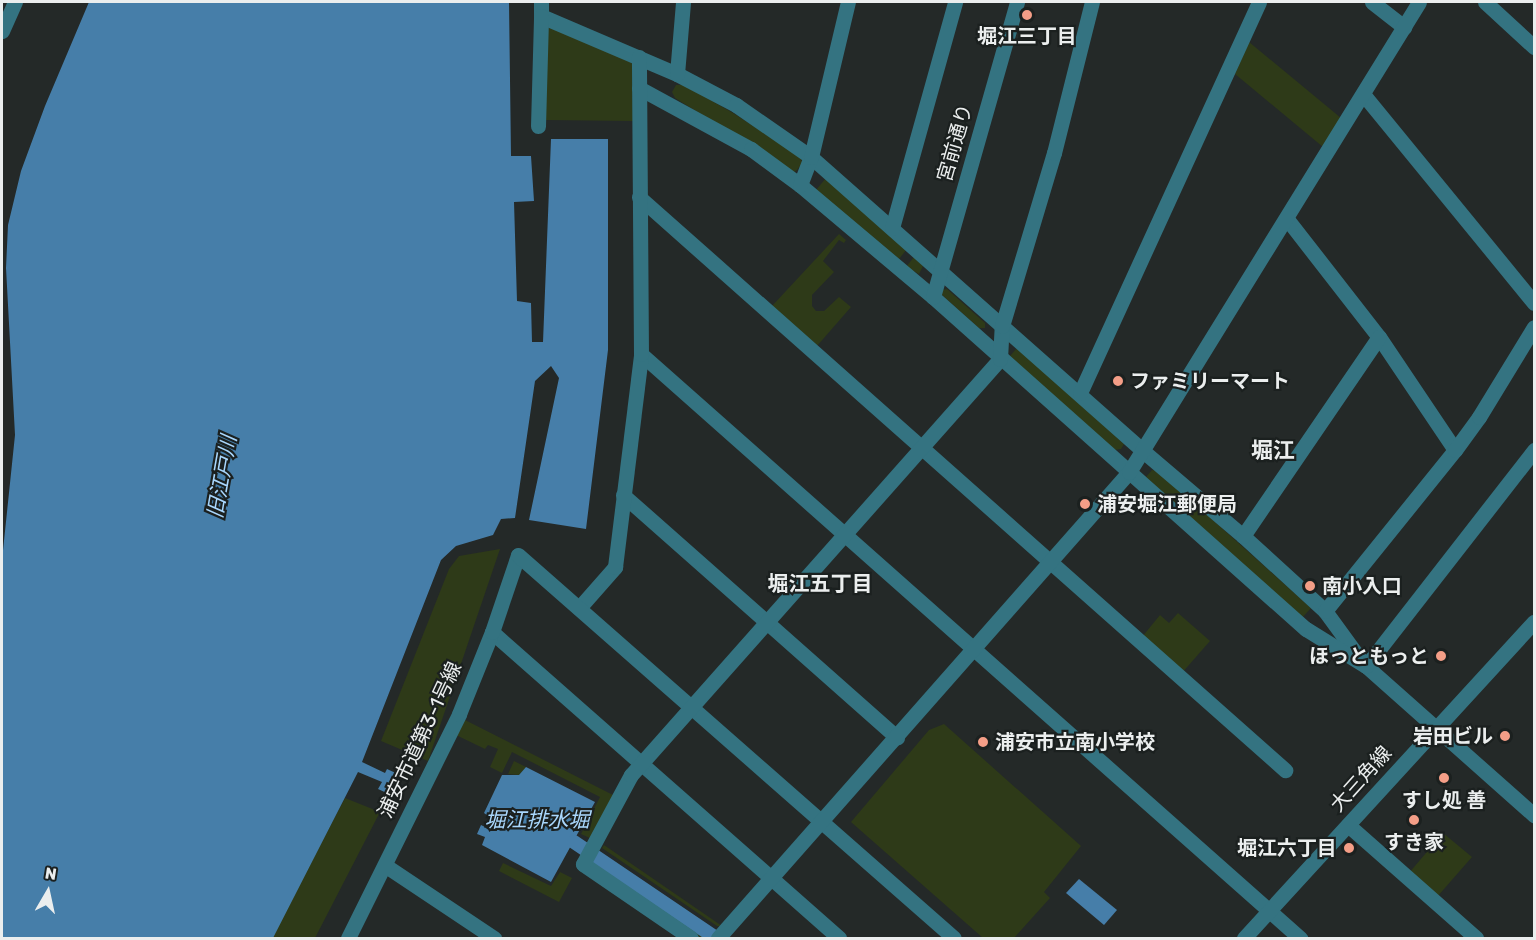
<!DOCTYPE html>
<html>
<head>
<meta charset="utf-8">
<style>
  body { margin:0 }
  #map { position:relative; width:1536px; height:940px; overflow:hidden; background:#242928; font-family:Rubik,"Noto Sans JP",sans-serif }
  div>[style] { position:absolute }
  .green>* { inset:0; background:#2e3a18 }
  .water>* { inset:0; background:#467ea9 }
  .canal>* { height:14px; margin:-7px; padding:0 7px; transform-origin:7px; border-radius:7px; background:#467ea9 }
  .minor>* { height:15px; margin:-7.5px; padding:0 7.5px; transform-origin:7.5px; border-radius:7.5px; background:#347381 }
  .dots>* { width:16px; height:16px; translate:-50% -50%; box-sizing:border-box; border:3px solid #1b201f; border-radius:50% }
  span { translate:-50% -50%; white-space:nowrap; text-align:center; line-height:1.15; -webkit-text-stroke:4.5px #1b201f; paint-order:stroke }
  .poi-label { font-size:20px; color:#ebeeee; font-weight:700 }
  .left { translate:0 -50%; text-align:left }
  .right { translate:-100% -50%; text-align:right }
  .street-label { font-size:20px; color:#ebeeee }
  .water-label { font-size:21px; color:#a9d7fd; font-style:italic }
  .neighbourhood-label { font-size:21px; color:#ebeeee; font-weight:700 }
  .quarter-label { font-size:22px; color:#ebeeee; font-weight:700 }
  .frame { position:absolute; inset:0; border:3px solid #ebeeee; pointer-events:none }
  .north { position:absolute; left:18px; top:862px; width:60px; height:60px; -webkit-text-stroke:4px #1b201f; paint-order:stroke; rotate:9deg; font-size:16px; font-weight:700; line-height:24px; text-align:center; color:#ebeeee }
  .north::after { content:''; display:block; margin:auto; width:21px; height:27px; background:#ebeeee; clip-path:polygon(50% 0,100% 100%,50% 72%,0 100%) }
</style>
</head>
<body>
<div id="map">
  <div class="green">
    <div style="clip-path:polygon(550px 26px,629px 59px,632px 64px,633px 121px,545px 120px,547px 28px)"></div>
    <div style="clip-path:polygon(1249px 42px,1341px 118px,1323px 147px,1235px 74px)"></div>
    <div style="clip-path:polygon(676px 85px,684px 85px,733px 113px,801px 157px,802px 163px,797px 170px,794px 172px,675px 98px,672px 92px)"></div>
    <div style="clip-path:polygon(826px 178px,907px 249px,899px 259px,816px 190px)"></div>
    <div style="clip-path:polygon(839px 234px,846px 240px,844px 243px,839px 240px,823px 261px,834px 272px,812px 295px,812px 306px,816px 311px,824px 311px,839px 297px,851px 307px,817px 346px,772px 306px)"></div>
    <div style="clip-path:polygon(914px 257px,923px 266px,919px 274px,906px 267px)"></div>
    <div style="clip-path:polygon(947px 289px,985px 323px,985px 328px,979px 328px,942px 295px,942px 290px)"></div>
    <div style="clip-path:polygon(1016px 349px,1021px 350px,1124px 444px,1121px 449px,1114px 450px,1010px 356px)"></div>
    <div style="clip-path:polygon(1152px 470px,1158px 471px,1311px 608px,1302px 618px,1146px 477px)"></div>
    <div style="clip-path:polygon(500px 549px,428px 761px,381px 741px,449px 569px,459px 556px)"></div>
    <div style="clip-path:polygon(1178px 613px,1210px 641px,1181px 674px,1142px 637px,1160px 615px,1169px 623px)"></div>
    <div style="clip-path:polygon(465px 720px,615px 796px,592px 839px,581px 834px,600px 797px,512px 752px,502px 773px,490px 767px,498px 749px,488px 745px,485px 749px,456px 735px)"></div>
    <div style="clip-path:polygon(944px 724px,1081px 846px,1044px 892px,1050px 898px,1014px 938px,983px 938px,851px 822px,929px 730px)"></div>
    <div style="clip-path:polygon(514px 761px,526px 767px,519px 775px,508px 774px)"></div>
    <div style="clip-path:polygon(345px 798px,380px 812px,315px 938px,271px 938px)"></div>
    <div style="clip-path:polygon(1443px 833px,1472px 857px,1437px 897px,1409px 873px)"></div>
    <div style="clip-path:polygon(604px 845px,722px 926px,717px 926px,602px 848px)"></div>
    <div style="clip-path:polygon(595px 861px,708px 938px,701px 938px,596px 866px)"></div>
    <div style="clip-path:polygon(503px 863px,551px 886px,560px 872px,572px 878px,559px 902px,499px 871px)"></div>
  </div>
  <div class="water">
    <div style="clip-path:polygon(89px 2px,509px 2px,511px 156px,531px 156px,534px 201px,514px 202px,517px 301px,531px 303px,532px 342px,543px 342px,551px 139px,608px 139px,608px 350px,586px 529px,529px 520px,559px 378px,551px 366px,535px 381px,515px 518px,501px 519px,493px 535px,456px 546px,441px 560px,362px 762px,385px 773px,387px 769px,400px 775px,391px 795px,378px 789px,382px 782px,358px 772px,273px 938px,2px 938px,2px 560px,15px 435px,6px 268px,8px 225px,21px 171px,45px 106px)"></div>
    <div style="clip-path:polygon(526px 767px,595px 802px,551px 882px,482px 845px,485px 837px,477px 834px,481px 825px,489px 829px,494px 820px,484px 813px,502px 775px,519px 775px)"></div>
    <div style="clip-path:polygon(1079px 879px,1117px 910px,1104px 925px,1066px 893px)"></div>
  </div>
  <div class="canal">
    <div style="left:574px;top:842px;width:171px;rotate:34.1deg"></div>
  </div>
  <div class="minor">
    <div style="left:541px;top:2px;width:14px;rotate:90deg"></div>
    <div style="left:541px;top:16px;width:148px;rotate:23.1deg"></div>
    <div style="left:677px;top:74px;width:67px;rotate:27.7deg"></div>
    <div style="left:736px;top:105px;width:91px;rotate:34.7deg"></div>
    <div style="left:811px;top:157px;width:443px;rotate:41.5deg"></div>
    <div style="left:1143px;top:451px;width:131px;rotate:40.4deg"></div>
    <div style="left:1243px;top:536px;width:111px;rotate:42.4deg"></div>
    <div style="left:1325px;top:611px;width:59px;rotate:53.9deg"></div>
    <div style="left:1372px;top:2px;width:41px;rotate:38deg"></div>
    <div style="left:1485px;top:2px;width:67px;rotate:42.6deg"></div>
    <div style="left:2px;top:31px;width:32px;rotate:-66deg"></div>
    <div style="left:677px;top:74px;width:72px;rotate:-85.2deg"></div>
    <div style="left:639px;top:88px;width:128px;rotate:28.6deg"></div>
    <div style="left:751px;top:149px;width:61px;rotate:36.3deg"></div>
    <div style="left:800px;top:185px;width:174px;rotate:40.1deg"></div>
    <div style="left:933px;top:297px;width:499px;rotate:41.7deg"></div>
    <div style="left:1306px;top:629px;width:70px;rotate:31.7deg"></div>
    <div style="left:1366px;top:666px;width:225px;rotate:41.6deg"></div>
    <div style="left:1363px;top:94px;width:270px;rotate:50.7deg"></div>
    <div style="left:538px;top:126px;width:110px;rotate:-88.4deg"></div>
    <div style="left:800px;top:185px;width:30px;rotate:-69deg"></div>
    <div style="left:811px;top:157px;width:159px;rotate:-76.6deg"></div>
    <div style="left:639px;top:197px;width:864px;rotate:41.57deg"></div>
    <div style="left:1287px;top:219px;width:150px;rotate:52.1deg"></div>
    <div style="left:1379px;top:337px;width:136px;rotate:56.1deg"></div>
    <div style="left:892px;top:228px;width:235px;rotate:-74.4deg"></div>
    <div style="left:933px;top:297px;width:307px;rotate:-74.1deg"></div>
    <div style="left:641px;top:354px;width:881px;rotate:41.55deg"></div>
    <div style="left:1080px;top:393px;width:430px;rotate:-65.4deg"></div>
    <div style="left:623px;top:495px;width:366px;rotate:41.5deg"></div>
    <div style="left:1243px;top:536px;width:241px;rotate:-55.7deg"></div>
    <div style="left:579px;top:608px;width:55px;rotate:-48.7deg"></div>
    <div style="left:615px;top:567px;width:215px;rotate:-83deg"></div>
    <div style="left:641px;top:354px;width:297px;rotate:-90.4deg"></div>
    <div style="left:1325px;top:611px;width:207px;rotate:-51.1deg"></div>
    <div style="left:1455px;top:450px;width:41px;rotate:-54deg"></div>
    <div style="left:1479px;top:417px;width:105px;rotate:-58.6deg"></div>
    <div style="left:492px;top:632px;width:463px;rotate:41.4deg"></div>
    <div style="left:1366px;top:666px;width:274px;rotate:-52.1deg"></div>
    <div style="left:1348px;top:825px;width:171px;rotate:41.4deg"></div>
    <div style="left:386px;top:866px;width:130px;rotate:33.7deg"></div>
    <div style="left:348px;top:938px;width:250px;rotate:-63.6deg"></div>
    <div style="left:459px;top:714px;width:88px;rotate:-68.1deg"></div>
    <div style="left:492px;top:632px;width:81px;rotate:-71.3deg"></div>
    <div style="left:518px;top:555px;width:580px;rotate:41.3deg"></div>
    <div style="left:691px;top:938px;width:131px;rotate:-145.6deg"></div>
    <div style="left:583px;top:864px;width:101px;rotate:-61.7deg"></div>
    <div style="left:631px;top:775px;width:556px;rotate:-48.43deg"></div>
    <div style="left:1000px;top:359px;width:33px;rotate:-87deg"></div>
    <div style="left:1002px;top:326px;width:181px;rotate:-73.3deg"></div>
    <div style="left:1054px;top:153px;width:156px;rotate:-75.9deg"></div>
    <div style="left:718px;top:938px;width:621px;rotate:-48.59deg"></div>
    <div style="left:1129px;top:472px;width:552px;rotate:-58.32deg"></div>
    <div style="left:1244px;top:938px;width:429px;rotate:-47.5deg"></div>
  </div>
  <div class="dots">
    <div style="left:1027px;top:15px;background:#f49e87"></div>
    <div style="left:1118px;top:381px;background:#f49e87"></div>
    <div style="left:1085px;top:504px;background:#f49e87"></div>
    <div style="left:1310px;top:586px;background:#f49e87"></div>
    <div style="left:1441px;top:656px;background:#f49e87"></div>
    <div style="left:1505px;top:736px;background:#f49e87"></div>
    <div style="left:983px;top:742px;background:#f49e87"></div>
    <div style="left:1444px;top:778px;background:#f49e87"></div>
    <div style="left:1414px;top:820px;background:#f49e87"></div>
    <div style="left:1349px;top:848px;background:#f49e87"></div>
  </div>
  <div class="poi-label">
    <span style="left:1027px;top:36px">堀江三丁目</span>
    <span class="left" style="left:1130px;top:381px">ファミリーマート</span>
    <span class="left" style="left:1097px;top:504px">浦安堀江郵便局</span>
    <span class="left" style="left:1322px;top:586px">南小入口</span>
    <span class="right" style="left:1429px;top:656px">ほっともっと</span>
    <span class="right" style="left:1493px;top:736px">岩田ビル</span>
    <span class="left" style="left:995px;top:742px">浦安市立南小学校</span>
    <span style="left:1444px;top:800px">すし処 善</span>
    <span style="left:1414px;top:842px">すき家</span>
    <span class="right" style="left:1337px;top:848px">堀江六丁目</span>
  </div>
  <div class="street-label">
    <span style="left:955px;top:143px;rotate:-74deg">宮前通り</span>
    <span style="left:420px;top:740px;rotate:-65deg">浦安市道第3-1号線</span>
    <span style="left:1361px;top:779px;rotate:-48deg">大三角線</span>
  </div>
  <div class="water-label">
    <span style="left:222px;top:477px;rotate:-80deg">旧江戸川</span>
    <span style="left:537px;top:820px">堀江排水堀</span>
  </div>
  <div class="neighbourhood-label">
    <span style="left:820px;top:584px">堀江五丁目</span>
  </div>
  <div class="quarter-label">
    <span style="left:1273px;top:451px">堀江</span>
  </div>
  <div class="frame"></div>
  <div class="north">N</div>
</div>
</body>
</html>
